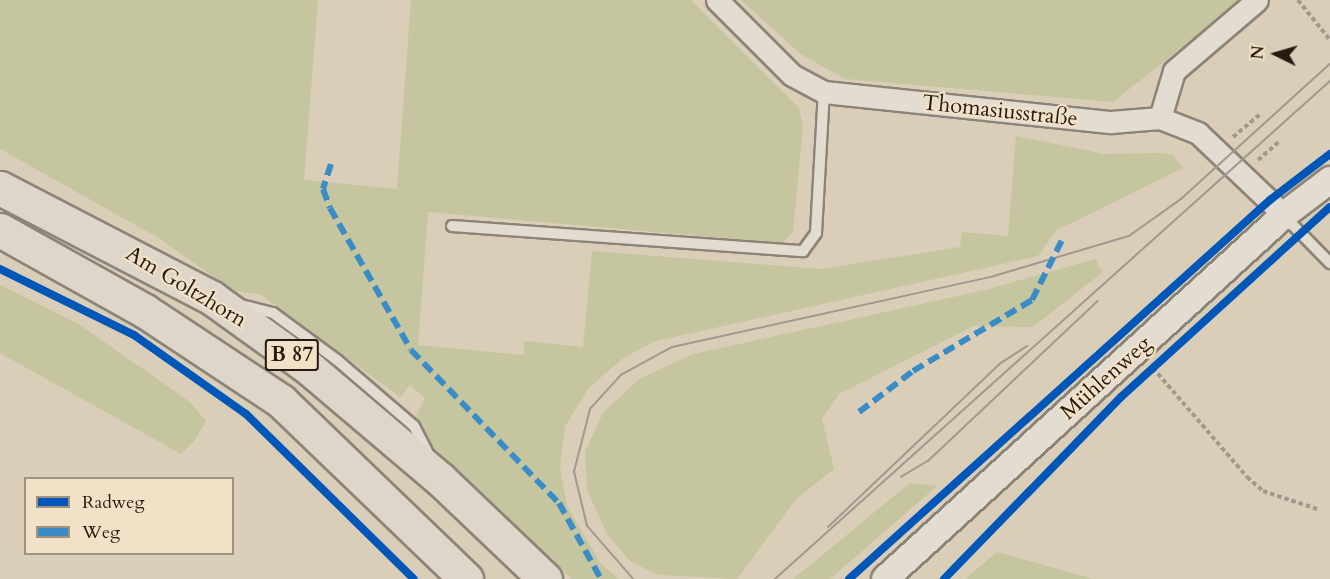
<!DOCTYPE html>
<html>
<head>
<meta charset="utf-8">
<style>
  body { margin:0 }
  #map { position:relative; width:1330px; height:579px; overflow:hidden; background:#daceb8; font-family:Cardo,serif }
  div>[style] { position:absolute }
  .green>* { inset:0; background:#c5c59f }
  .path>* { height:4px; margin-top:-2px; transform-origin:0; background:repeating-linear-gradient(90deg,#9f9990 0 4.5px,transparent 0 7.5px) }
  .roads { filter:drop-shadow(2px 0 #8c8477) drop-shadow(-2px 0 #8c8477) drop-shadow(0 2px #8c8477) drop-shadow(0 -2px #8c8477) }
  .service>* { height:10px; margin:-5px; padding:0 5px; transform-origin:5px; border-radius:5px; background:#e2dcd1 }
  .minor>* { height:21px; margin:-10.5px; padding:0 10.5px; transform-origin:10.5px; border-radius:10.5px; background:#e2dcd1 }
  .tertiary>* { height:26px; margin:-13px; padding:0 13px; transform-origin:13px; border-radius:13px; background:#e2dcd1 }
  .primary>* { height:33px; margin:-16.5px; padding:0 16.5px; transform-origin:16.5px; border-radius:16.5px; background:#ddd6c9 }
  .tram>* { height:1.5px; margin:-0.75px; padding:0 0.75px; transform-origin:0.75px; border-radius:0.75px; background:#9f9990 }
  .quiet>* { height:6px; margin-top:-3px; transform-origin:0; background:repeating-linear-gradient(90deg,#3a8cc7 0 12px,transparent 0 18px) }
  .cycleway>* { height:8px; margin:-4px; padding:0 4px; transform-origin:4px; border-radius:4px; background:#0057b8 }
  span { translate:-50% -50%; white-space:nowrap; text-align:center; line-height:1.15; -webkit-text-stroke:4.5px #f1e2c7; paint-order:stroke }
  .shield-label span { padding:2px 4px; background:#f1e2c7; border:2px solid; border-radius:4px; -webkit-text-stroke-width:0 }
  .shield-label { font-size:21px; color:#261910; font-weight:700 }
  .street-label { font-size:22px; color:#261910 }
  .legend { position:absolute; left:24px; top:477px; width:210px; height:78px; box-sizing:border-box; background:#f1e2c7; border:2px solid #a0927e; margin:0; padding:8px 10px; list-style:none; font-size:18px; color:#261910 }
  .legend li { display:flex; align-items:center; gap:12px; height:30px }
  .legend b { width:30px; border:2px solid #a0927e }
  .north { position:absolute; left:1246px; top:24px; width:60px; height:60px; -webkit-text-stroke:4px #f1e2c7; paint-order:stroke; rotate:275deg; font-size:16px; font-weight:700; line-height:24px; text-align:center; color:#261910 }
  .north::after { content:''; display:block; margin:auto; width:21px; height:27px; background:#261910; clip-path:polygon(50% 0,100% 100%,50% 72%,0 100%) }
</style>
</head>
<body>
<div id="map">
  <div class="green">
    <div style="clip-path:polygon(0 0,318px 0,304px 180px,397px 189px,411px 0,691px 0,799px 108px,803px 126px,793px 232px,782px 243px,428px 212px,418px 345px,523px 355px,525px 341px,583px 347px,592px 251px,821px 269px,960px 247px,962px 232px,1008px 236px,1016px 136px,1105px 154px,1162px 153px,1173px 155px,1183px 168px,1057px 230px,1038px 256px,656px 341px,623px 358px,589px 388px,565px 426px,560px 467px,567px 506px,601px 564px,619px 579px,572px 579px,434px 448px,416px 416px,425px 398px,410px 385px,400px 397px,260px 294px,234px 291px,157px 237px,0 149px)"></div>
    <div style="clip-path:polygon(741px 0,1242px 0,1113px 102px,845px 79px,802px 55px)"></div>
    <div style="clip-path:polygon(1095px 259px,1103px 272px,1033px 327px,974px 326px,839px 394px,822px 419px,834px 469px,796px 499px,737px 579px,659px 575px,631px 562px,607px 534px,587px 490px,585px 452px,603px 413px,639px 379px,693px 354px,985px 290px)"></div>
    <div style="clip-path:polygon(0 285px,80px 325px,190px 402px,206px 421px,195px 440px,181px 454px,0 353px)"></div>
    <div style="clip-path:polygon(910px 483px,937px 486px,830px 579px,793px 579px)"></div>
    <div style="clip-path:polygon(997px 552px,1094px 579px,965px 579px)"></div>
  </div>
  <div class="path">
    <div style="left:1298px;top:0;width:51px;rotate:51.3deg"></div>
    <div style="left:1233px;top:137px;width:35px;rotate:-40deg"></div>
    <div style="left:1258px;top:160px;width:29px;rotate:-41deg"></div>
    <div style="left:1153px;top:368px;width:144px;rotate:49.2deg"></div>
    <div style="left:1247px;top:477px;width:21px;rotate:41deg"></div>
    <div style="left:1263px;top:491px;width:57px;rotate:18.4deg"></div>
  </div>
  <div class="roads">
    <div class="service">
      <div style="left:1284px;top:216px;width:66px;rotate:45.6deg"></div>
      <div style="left:452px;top:226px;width:352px;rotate:4.1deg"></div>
      <div style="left:803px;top:251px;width:22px;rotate:-54deg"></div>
      <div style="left:816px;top:233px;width:141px;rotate:-86.8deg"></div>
      <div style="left:241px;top:305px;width:33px;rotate:14deg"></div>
      <div style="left:273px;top:313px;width:79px;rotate:36.3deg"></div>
      <div style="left:337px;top:360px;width:101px;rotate:40.6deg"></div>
      <div style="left:414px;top:426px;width:31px;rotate:63deg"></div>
    </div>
    <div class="minor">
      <div style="left:717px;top:0;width:106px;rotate:45deg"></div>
      <div style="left:792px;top:75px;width:36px;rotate:28deg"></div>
      <div style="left:824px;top:92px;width:289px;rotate:6deg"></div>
      <div style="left:1111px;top:122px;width:49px;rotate:-4.7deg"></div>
      <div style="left:1160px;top:118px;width:41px;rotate:21.5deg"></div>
      <div style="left:1198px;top:133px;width:119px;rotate:43.6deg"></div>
      <div style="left:1160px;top:118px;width:49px;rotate:-73.4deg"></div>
      <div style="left:1174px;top:71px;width:109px;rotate:-40.5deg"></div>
    </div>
    <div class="tertiary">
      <div style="left:885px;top:579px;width:540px;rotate:-42.37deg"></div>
      <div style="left:1284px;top:215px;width:58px;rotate:-37.3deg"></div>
    </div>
    <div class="primary">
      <div style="left:0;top:188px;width:239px;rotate:27.4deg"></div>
      <div style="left:212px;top:298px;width:120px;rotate:35.8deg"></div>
      <div style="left:309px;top:368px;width:172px;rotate:40.3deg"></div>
      <div style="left:440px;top:479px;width:145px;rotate:43.6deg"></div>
      <div style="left:0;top:230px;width:166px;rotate:29.2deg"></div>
      <div style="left:145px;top:311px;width:163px;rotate:33.5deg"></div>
      <div style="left:281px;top:401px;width:257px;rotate:43.9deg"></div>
    </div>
  </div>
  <div class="tram">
    <div style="left:901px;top:477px;width:31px;rotate:-31deg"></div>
    <div style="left:928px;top:461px;width:233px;rotate:-43.3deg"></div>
    <div style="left:828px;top:527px;width:238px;rotate:-43.5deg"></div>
    <div style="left:1001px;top:363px;width:31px;rotate:-33deg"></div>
    <div style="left:633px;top:579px;width:70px;rotate:-131deg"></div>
    <div style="left:587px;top:526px;width:56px;rotate:-103.5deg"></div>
    <div style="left:574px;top:472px;width:65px;rotate:-75.7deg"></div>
    <div style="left:590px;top:409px;width:46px;rotate:-47.6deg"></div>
    <div style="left:621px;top:375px;width:58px;rotate:-28.8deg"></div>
    <div style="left:672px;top:347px;width:330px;rotate:-12.4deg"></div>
    <div style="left:994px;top:276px;width:141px;rotate:-16.5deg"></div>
    <div style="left:1129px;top:236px;width:64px;rotate:-35.4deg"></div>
    <div style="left:1181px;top:199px;width:201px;rotate:-42.2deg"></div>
    <div style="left:775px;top:579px;width:746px;rotate:-41.9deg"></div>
  </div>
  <div class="quiet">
    <div style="left:331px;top:164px;width:26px;rotate:108deg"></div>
    <div style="left:323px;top:189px;width:20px;rotate:70deg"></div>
    <div style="left:330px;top:208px;width:163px;rotate:60.3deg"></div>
    <div style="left:411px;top:350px;width:213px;rotate:46deg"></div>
    <div style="left:559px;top:503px;width:87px;rotate:61.1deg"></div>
    <div style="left:859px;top:412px;width:68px;rotate:-37.2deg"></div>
    <div style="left:913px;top:371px;width:139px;rotate:-30.8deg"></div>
    <div style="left:1032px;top:300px;width:72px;rotate:-63.4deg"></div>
  </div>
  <div class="cycleway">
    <div style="left:0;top:269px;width:149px;rotate:26.2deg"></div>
    <div style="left:134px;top:335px;width:137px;rotate:35.2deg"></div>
    <div style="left:246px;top:414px;width:235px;rotate:44.5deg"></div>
    <div style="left:849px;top:579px;width:566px;rotate:-41.99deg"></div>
    <div style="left:1270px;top:200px;width:76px;rotate:-37.5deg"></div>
    <div style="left:944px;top:579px;width:254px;rotate:-45.8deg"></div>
    <div style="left:1121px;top:397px;width:282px;rotate:-42.3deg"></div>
  </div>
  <div class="shield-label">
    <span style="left:292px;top:355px">B 87</span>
  </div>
  <div class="street-label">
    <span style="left:1000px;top:111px;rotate:6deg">Thomasiusstraße</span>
    <span style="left:186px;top:287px;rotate:31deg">Am Goltzhorn</span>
    <span style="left:1106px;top:378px;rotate:-42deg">Mühlenweg</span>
  </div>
  <ul class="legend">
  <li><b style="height:8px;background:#0057b8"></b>Radweg</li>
  <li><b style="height:8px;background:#3a8cc7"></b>Weg</li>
  </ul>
  <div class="north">N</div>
</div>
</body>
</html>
